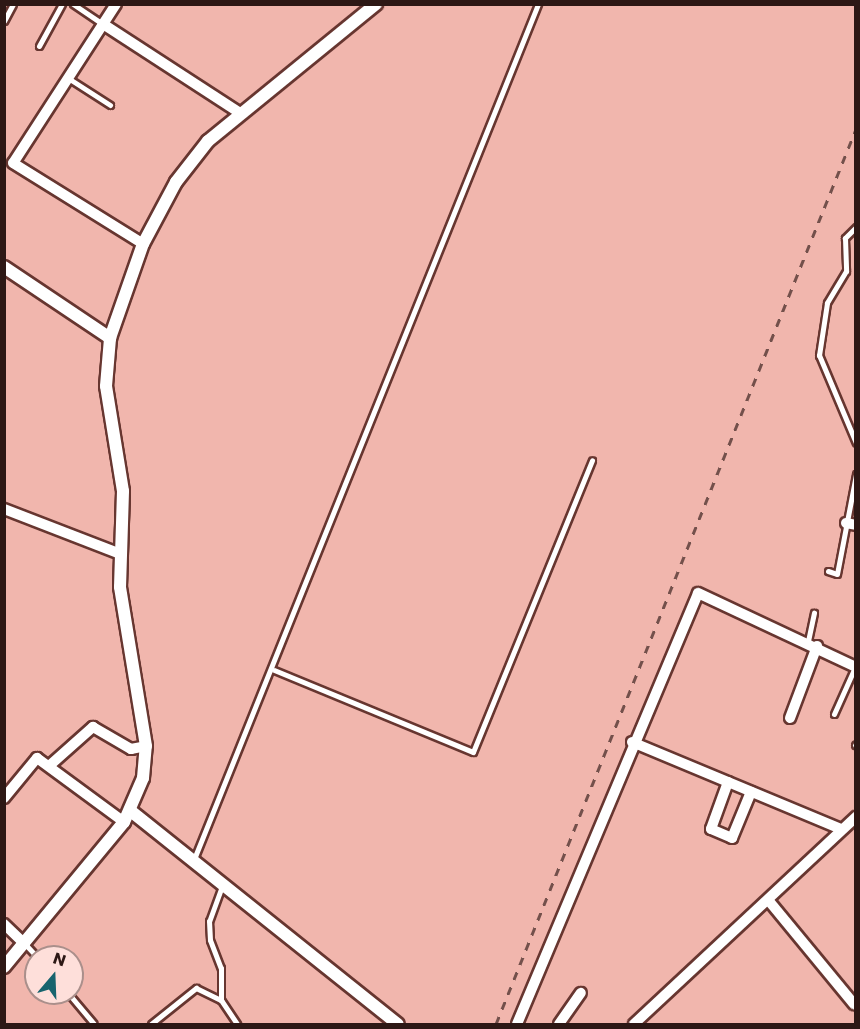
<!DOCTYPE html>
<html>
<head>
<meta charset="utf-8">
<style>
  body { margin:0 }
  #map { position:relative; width:860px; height:1029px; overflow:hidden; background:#f1b6ad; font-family:Poppins,sans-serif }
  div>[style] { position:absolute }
  .roads { filter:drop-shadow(2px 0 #673630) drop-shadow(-2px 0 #673630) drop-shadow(0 2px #673630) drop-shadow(0 -2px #673630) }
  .service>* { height:5px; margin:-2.5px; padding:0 2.5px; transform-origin:2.5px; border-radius:2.5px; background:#fff }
  .minor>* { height:10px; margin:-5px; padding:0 5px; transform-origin:5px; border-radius:5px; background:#fff }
  .tertiary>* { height:12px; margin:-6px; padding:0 6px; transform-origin:6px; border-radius:6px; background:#fff }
  .rail>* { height:3px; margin-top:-1.5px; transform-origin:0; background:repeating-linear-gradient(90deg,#73504b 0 8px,transparent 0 16px) }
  span { translate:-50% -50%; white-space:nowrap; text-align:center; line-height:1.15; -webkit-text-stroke:6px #fedfda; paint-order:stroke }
  .frame { position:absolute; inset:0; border:6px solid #2d1815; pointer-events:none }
  .north { position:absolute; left:24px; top:945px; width:60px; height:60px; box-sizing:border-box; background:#fedfda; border:2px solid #aa8f8b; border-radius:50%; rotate:19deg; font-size:16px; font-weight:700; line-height:24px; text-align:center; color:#2d1815 }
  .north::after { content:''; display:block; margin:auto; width:21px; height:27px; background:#18646e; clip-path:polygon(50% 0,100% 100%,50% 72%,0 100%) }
</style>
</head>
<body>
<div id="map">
  <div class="roads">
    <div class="service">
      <div style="left:73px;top:4px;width:36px;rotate:34deg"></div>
      <div style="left:4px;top:21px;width:19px;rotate:-62deg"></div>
      <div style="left:39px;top:46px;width:48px;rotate:-61.3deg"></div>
      <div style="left:68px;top:78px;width:50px;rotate:32.7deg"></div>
      <div style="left:856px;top:227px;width:16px;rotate:135deg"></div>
      <div style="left:845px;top:238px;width:33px;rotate:88deg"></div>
      <div style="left:846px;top:271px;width:37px;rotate:121deg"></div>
      <div style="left:827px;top:303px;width:53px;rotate:98.7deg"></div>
      <div style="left:819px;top:355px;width:95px;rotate:67.2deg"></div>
      <div style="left:828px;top:571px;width:9px;rotate:18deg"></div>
      <div style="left:837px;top:574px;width:102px;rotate:-79.2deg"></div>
      <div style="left:808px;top:641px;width:29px;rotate:-78deg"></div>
      <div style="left:274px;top:670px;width:215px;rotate:22.4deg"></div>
      <div style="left:473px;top:752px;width:315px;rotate:-67.8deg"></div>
      <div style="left:834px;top:714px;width:51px;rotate:-65.9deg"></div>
      <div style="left:855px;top:745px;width:1px;rotate:-45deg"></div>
      <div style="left:194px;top:859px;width:922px;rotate:-68.08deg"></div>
      <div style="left:222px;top:886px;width:37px;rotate:110deg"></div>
      <div style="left:209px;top:921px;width:19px;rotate:87deg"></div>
      <div style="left:210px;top:940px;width:30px;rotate:69deg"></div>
      <div style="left:221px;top:968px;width:32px;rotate:90deg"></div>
      <div style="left:221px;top:1000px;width:29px;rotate:56deg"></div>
      <div style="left:25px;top:944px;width:18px;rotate:47deg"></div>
      <div style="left:68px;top:993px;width:40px;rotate:50deg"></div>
      <div style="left:151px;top:1024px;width:58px;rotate:-38.7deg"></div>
      <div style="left:196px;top:988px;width:28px;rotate:26deg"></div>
    </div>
    <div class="minor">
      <div style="left:116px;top:4px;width:189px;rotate:122.9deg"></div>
      <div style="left:13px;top:163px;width:153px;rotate:31.9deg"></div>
      <div style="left:103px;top:24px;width:163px;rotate:33deg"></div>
      <div style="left:4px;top:509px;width:122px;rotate:21.1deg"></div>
      <div style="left:846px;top:523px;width:10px;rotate:11deg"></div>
      <div style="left:790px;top:718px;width:77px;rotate:-69.4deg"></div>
      <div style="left:632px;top:742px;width:226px;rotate:22.6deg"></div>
      <div style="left:49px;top:766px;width:59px;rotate:-41.6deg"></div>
      <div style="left:93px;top:727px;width:44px;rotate:30.1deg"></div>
      <div style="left:131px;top:749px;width:15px;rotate:-11deg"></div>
      <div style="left:728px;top:782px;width:50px;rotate:109.9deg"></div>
      <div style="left:711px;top:829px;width:23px;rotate:23deg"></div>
      <div style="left:732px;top:838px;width:50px;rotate:-67.6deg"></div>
      <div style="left:4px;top:798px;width:52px;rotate:-50.5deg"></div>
      <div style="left:37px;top:758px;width:108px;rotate:36.3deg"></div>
      <div style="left:769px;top:901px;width:134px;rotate:50.5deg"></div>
      <div style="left:4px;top:924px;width:29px;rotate:44deg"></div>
      <div style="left:517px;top:1024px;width:467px;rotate:-67.2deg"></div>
      <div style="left:698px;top:593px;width:174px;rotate:25.1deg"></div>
      <div style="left:559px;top:1024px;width:38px;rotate:-55deg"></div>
      <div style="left:634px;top:1024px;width:304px;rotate:-43deg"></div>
    </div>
    <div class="tertiary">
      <div style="left:4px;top:267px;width:128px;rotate:33.8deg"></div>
      <div style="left:132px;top:812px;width:340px;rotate:38.6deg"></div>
      <div style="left:4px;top:967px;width:188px;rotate:-50.4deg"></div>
      <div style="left:124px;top:822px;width:48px;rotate:-66.6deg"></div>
      <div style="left:143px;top:778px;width:32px;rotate:-85deg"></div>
      <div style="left:146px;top:746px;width:161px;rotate:-99.3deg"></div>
      <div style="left:120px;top:587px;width:96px;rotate:-88.2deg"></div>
      <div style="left:123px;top:491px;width:106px;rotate:-99.2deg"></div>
      <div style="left:106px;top:386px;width:48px;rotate:-85.2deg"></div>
      <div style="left:110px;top:338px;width:100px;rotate:-70.7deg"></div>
      <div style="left:143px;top:244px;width:70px;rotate:-62deg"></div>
      <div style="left:176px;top:182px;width:52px;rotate:-52deg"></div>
      <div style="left:208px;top:141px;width:217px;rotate:-39.2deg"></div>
    </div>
  </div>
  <div class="rail">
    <div style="left:496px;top:1024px;width:965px;rotate:-68.09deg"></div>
  </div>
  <div class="frame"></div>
  <div class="north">N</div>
</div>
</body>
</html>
